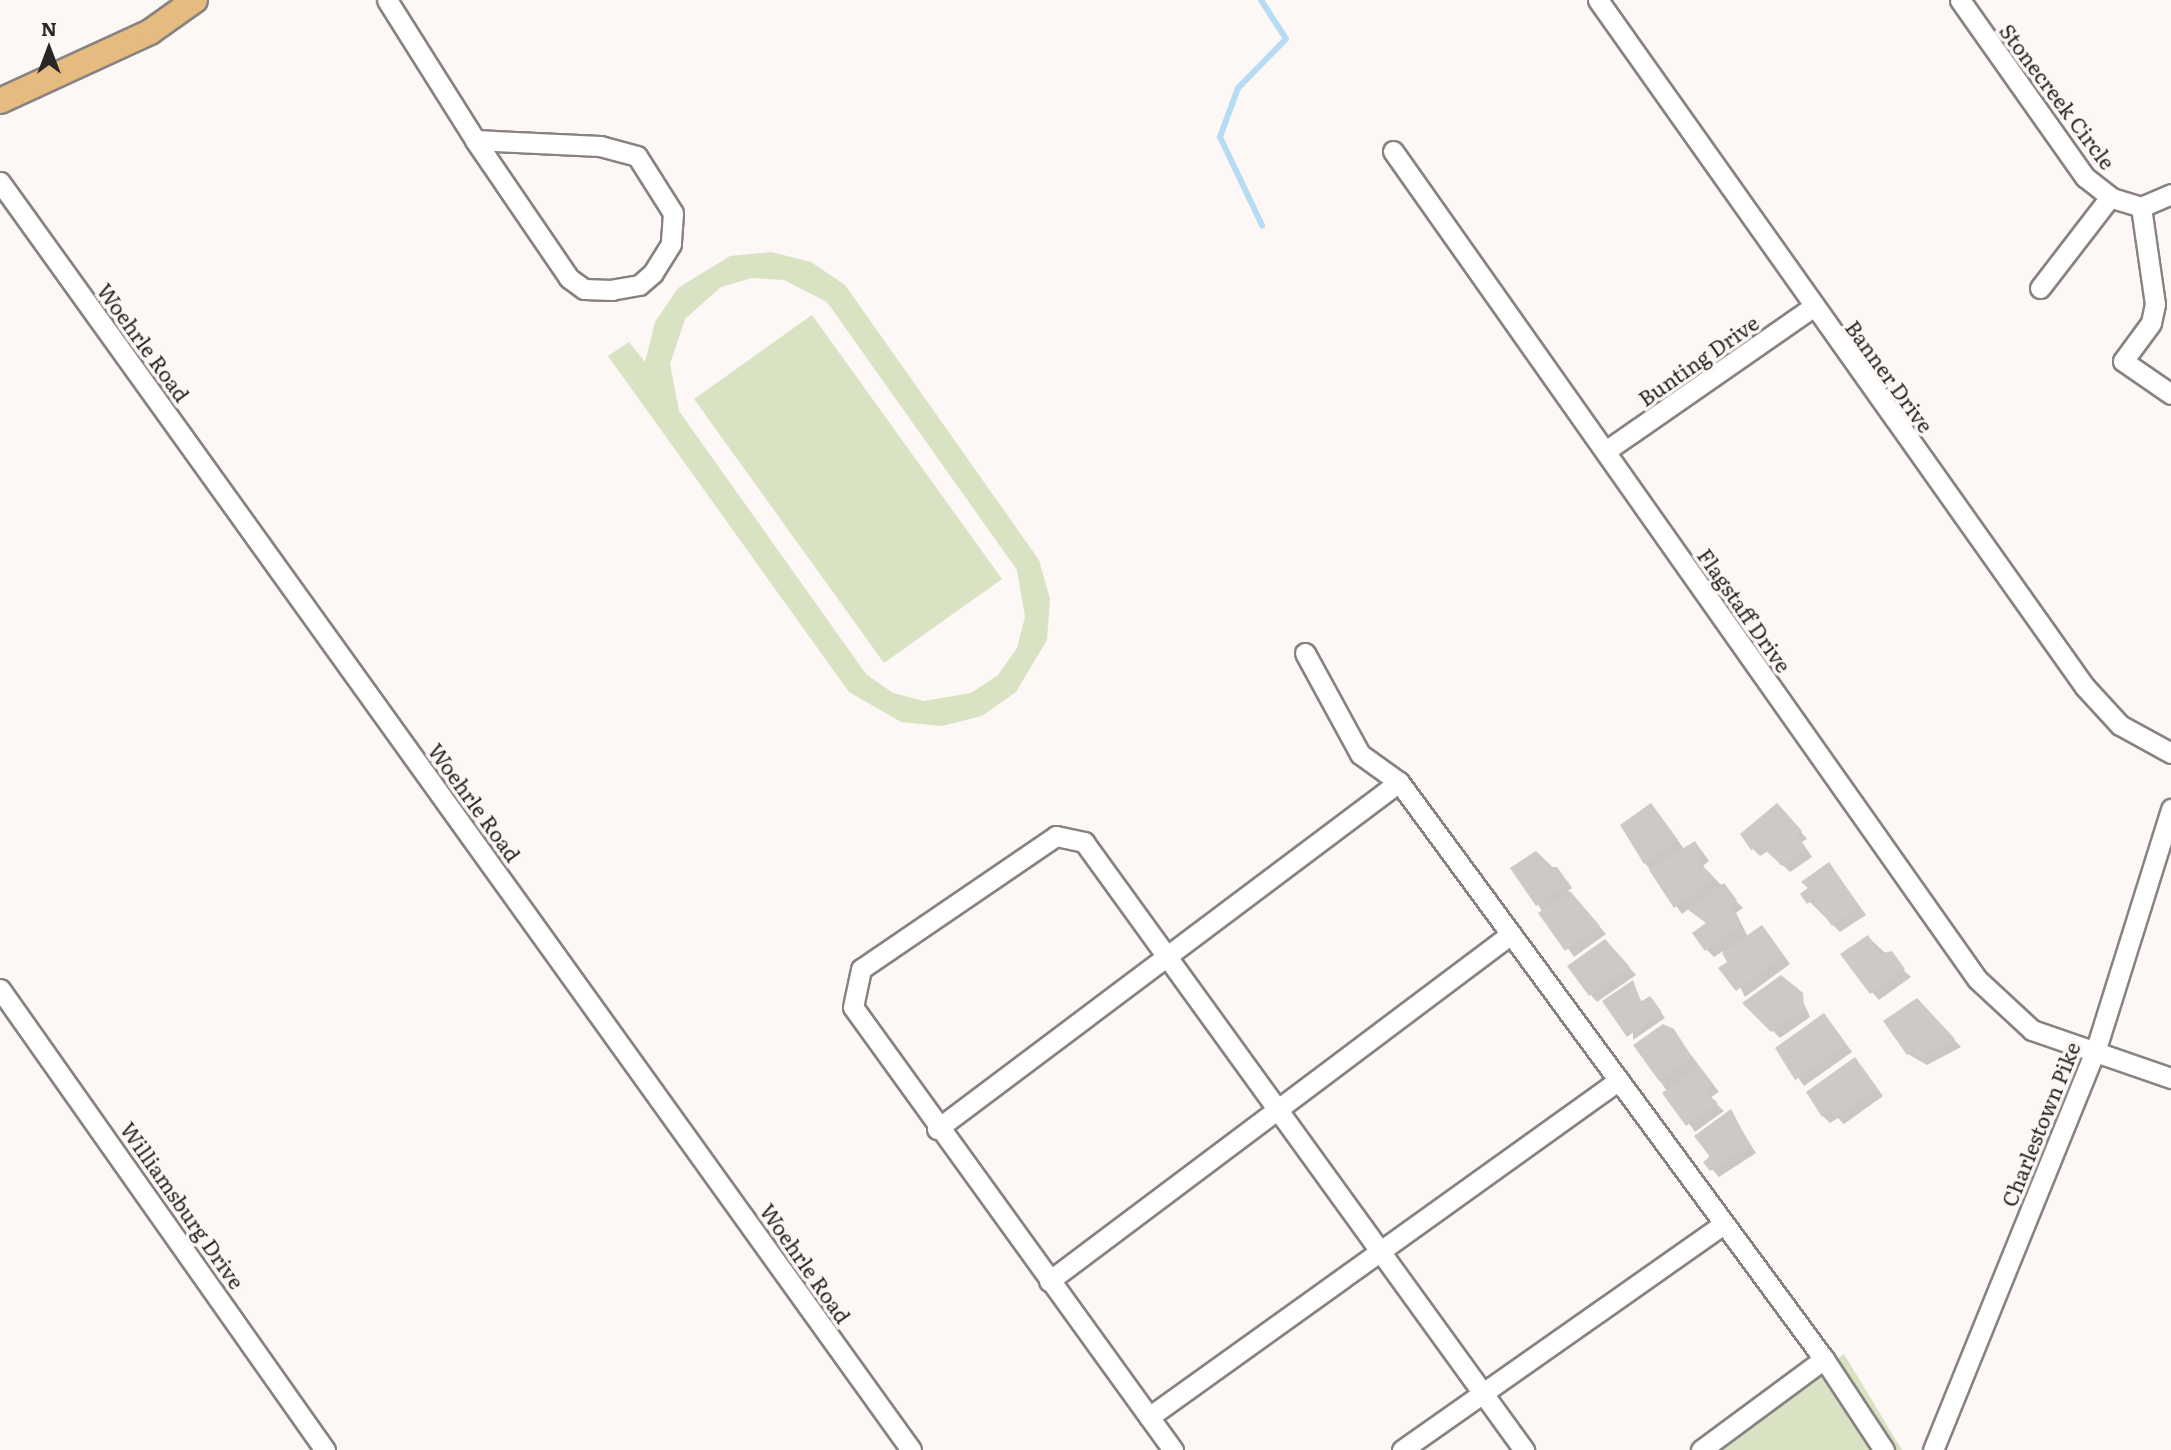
<!DOCTYPE html>
<html>
<head>
<meta charset="utf-8">
<style>
  body { margin:0 }
  #map { position:relative; width:2171px; height:1450px; overflow:hidden; background:#fdf8f6; font-family:Literata,serif }
  div>[style] { position:absolute }
  .green>* { inset:0; background:#d9e2c2 }
  .shadow>* { inset:0; background:#0003 }
  .stream>* { height:6px; margin:-3px; padding:0 3px; transform-origin:3px; border-radius:3px; background:#b6dcf3 }
  .building>* { inset:0; background:#cec9c7 }
  .roads { filter:drop-shadow(2px 0 #888381) drop-shadow(-2px 0 #888381) drop-shadow(0 2px #888381) drop-shadow(0 -2px #888381) }
  .minor>* { height:19px; margin:-9.5px; padding:0 9.5px; transform-origin:9.5px; border-radius:9.5px; background:#fff }
  .major>* { height:24px; margin:-12px; padding:0 12px; transform-origin:12px; border-radius:12px; background:#e6bb7f }
  span { translate:-50% -50%; white-space:nowrap; text-align:center; line-height:1.15; -webkit-text-stroke:7px #fdf8f6; paint-order:stroke }
  .street-label { font-size:21px; color:#282726 }
  .north { position:absolute; left:14px; top:14px; width:70px; height:70px; -webkit-text-stroke:5px #fdf8f6; paint-order:stroke; rotate:0deg; font-size:19px; font-weight:700; line-height:28px; text-align:center; color:#282726 }
  .north::after { content:''; display:block; margin:auto; width:24px; height:32px; background:#282726; clip-path:polygon(50% 0,100% 100%,50% 72%,0 100%) }
</style>
</head>
<body>
<div id="map">
  <div class="green">
    <div style="clip-path:polygon(evenodd,771px 252px,811px 262px,845px 285px,1039px 560px,1050px 599px,1047px 640px,1016px 692px,982px 716px,942px 726px,901px 722px,849px 692px,608px 356px,629px 342px,645px 362px,655px 322px,678px 288px,730px 256px,771px 252px,752px 278px,784px 280px,827px 302px,1017px 570px,1025px 617px,1017px 648px,998px 675px,971px 693px,924px 701px,893px 693px,866px 674px,679px 411px,670px 364px,685px 319px,721px 287px,752px 278px)"></div>
    <div style="clip-path:polygon(812px 315px,1002px 579px,884px 663px,694px 399px)"></div>
    <div style="clip-path:polygon(1844px 1354px,1902px 1450px,1715px 1450px)"></div>
  </div>
  <div class="shadow">
    <div style="clip-path:polygon(1651px 805px,1685px 850px,1695px 844px,1702px 851px,1709px 861px,1703px 866px,1743px 908px,1736px 913px,1748px 937px,1769px 935px,1790px 964px,1745px 997px,1723px 951px,1714px 957px,1707px 950px,1708px 924px,1690px 908px,1682px 914px,1645px 863px)"></div>
    <div style="clip-path:polygon(1784px 812px,1807px 839px,1802px 842px,1812px 857px,1790px 872px,1768px 851px,1760px 856px,1753px 849px)"></div>
    <div style="clip-path:polygon(1829px 864px,1866px 915px,1840px 932px,1802px 894px)"></div>
    <div style="clip-path:polygon(1557px 867px,1572px 888px,1568px 891px,1606px 934px,1574px 957px,1513px 869px)"></div>
    <div style="clip-path:polygon(1868px 937px,1911px 977px,1879px 1000px,1872px 992px)"></div>
    <div style="clip-path:polygon(1605px 941px,1636px 975px,1597px 1002px,1590px 994px)"></div>
    <div style="clip-path:polygon(1633px 982px,1642px 1003px,1650px 998px,1665px 1018px,1633px 1040px)"></div>
    <div style="clip-path:polygon(1796px 986px,1810px 1017px,1780px 1038px,1745px 1003px)"></div>
    <div style="clip-path:polygon(1916px 1000px,1961px 1047px,1927px 1065px,1908px 1054px)"></div>
    <div style="clip-path:polygon(1831px 1023px,1852px 1052px,1804px 1086px,1778px 1049px)"></div>
    <div style="clip-path:polygon(1673px 1031px,1719px 1092px,1710px 1098px,1724px 1111px,1695px 1132px,1636px 1046px)"></div>
    <div style="clip-path:polygon(1862px 1067px,1883px 1096px,1844px 1124px,1838px 1118px,1830px 1123px,1823px 1116px)"></div>
    <div style="clip-path:polygon(1730px 1112px,1756px 1153px,1719px 1177px,1706px 1162px)"></div>
  </div>
  <div class="stream">
    <div style="left:1261px;top:0;width:46px;rotate:57.3deg"></div>
    <div style="left:1286px;top:39px;width:69px;rotate:134.4deg"></div>
    <div style="left:1238px;top:88px;width:52px;rotate:110.2deg"></div>
    <div style="left:1220px;top:137px;width:98px;rotate:64.5deg"></div>
  </div>
  <div class="building">
    <div style="clip-path:polygon(1651px 803px,1678px 840px,1644px 864px,1620px 825px)"></div>
    <div style="clip-path:polygon(1777px 803px,1802px 831px,1796px 835px,1806px 849px,1782px 866px,1760px 845px,1751px 850px,1740px 834px)"></div>
    <div style="clip-path:polygon(1695px 841px,1703px 853px,1697px 858px,1712px 880px,1674px 908px,1649px 870px)"></div>
    <div style="clip-path:polygon(1536px 851px,1569px 883px,1536px 906px,1510px 868px)"></div>
    <div style="clip-path:polygon(1829px 862px,1860px 907px,1832px 926px,1813px 900px,1807px 904px,1800px 894px,1808px 888px,1801px 882px)"></div>
    <div style="clip-path:polygon(1724px 883px,1737px 900px,1730px 906px,1740px 926px,1705px 951px,1692px 933px,1706px 923px,1687px 909px)"></div>
    <div style="clip-path:polygon(1570px 891px,1600px 926px,1565px 951px,1538px 913px)"></div>
    <div style="clip-path:polygon(1762px 925px,1784px 956px,1736px 991px,1718px 968px,1727px 962px,1722px 953px)"></div>
    <div style="clip-path:polygon(1868px 935px,1879px 954px,1892px 951px,1905px 969px,1870px 994px,1840px 954px)"></div>
    <div style="clip-path:polygon(1605px 939px,1630px 967px,1589px 996px,1567px 966px)"></div>
    <div style="clip-path:polygon(1781px 975px,1803px 993px,1804px 1009px,1771px 1032px,1742px 1003px)"></div>
    <div style="clip-path:polygon(1633px 980px,1640px 1002px,1650px 996px,1662px 1012px,1627px 1037px,1602px 1001px)"></div>
    <div style="clip-path:polygon(1917px 998px,1955px 1039px,1918px 1058px,1913px 1051px,1907px 1055px,1883px 1021px)"></div>
    <div style="clip-path:polygon(1824px 1013px,1846px 1044px,1795px 1080px,1775px 1048px)"></div>
    <div style="clip-path:polygon(1663px 1024px,1674px 1029px,1692px 1057px,1659px 1081px,1633px 1045px)"></div>
    <div style="clip-path:polygon(1855px 1057px,1877px 1088px,1836px 1118px,1830px 1111px,1822px 1117px,1806px 1092px)"></div>
    <div style="clip-path:polygon(1699px 1066px,1713px 1084px,1704px 1091px,1718px 1103px,1686px 1126px,1662px 1093px)"></div>
    <div style="clip-path:polygon(1731px 1109px,1750px 1145px,1710px 1171px,1703px 1162px,1710px 1157px,1694px 1136px)"></div>
  </div>
  <div class="roads">
    <div class="minor">
      <div style="left:387px;top:0;width:165px;rotate:57.8deg"></div>
      <div style="left:1598px;top:0;width:842px;rotate:54.67deg"></div>
      <div style="left:2085px;top:687px;width:52px;rotate:47.4deg"></div>
      <div style="left:2120px;top:725px;width:58px;rotate:28.8deg"></div>
      <div style="left:1960px;top:0;width:217px;rotate:54.8deg"></div>
      <div style="left:2085px;top:177px;width:34px;rotate:38deg"></div>
      <div style="left:2112px;top:198px;width:30px;rotate:17deg"></div>
      <div style="left:2141px;top:207px;width:33px;rotate:-23deg"></div>
      <div style="left:475px;top:140px;width:125px;rotate:2.7deg"></div>
      <div style="left:600px;top:146px;width:38px;rotate:15deg"></div>
      <div style="left:637px;top:156px;width:67px;rotate:57.7deg"></div>
      <div style="left:673px;top:213px;width:31px;rotate:94deg"></div>
      <div style="left:671px;top:244px;width:34px;rotate:122deg"></div>
      <div style="left:653px;top:273px;width:18px;rotate:139deg"></div>
      <div style="left:639px;top:285px;width:27px;rotate:170deg"></div>
      <div style="left:612px;top:290px;width:28px;rotate:-178deg"></div>
      <div style="left:584px;top:289px;width:19px;rotate:-144deg"></div>
      <div style="left:569px;top:278px;width:167px;rotate:-124.3deg"></div>
      <div style="left:1393px;top:151px;width:1013px;rotate:54.8deg"></div>
      <div style="left:1977px;top:979px;width:75px;rotate:42.8deg"></div>
      <div style="left:2032px;top:1030px;width:147px;rotate:19.1deg"></div>
      <div style="left:0;top:182px;width:1561px;rotate:54.3deg"></div>
      <div style="left:2141px;top:207px;width:98px;rotate:81.8deg"></div>
      <div style="left:2155px;top:304px;width:19px;rotate:102deg"></div>
      <div style="left:2151px;top:323px;width:47px;rotate:126.4deg"></div>
      <div style="left:2123px;top:361px;width:58px;rotate:34.5deg"></div>
      <div style="left:2040px;top:288px;width:115px;rotate:-52.4deg"></div>
      <div style="left:1607px;top:450px;width:252px;rotate:-34.8deg"></div>
      <div style="left:1305px;top:653px;width:115px;rotate:61.4deg"></div>
      <div style="left:1360px;top:754px;width:48px;rotate:35.7deg"></div>
      <div style="left:1399px;top:782px;width:717px;rotate:53.63deg"></div>
      <div style="left:1824px;top:1359px;width:109px;rotate:56.6deg"></div>
      <div style="left:0;top:989px;width:564px;rotate:54.82deg"></div>
      <div style="left:937px;top:1129px;width:578px;rotate:-36.91deg"></div>
      <div style="left:1049px;top:1281px;width:578px;rotate:-36.91deg"></div>
      <div style="left:1149px;top:1417px;width:578px;rotate:-35.64deg"></div>
      <div style="left:1173px;top:1450px;width:546px;rotate:-125.84deg"></div>
      <div style="left:853px;top:1007px;width:39px;rotate:-78deg"></div>
      <div style="left:861px;top:969px;width:236px;rotate:-34.3deg"></div>
      <div style="left:1056px;top:836px;width:29px;rotate:12deg"></div>
      <div style="left:1084px;top:842px;width:751px;rotate:54.11deg"></div>
      <div style="left:1402px;top:1450px;width:393px;rotate:-35.1deg"></div>
      <div style="left:1701px;top:1450px;width:153px;rotate:-36.5deg"></div>
      <div style="left:1933px;top:1450px;width:430px;rotate:-67.9deg"></div>
      <div style="left:2095px;top:1052px;width:255px;rotate:-72.6deg"></div>
    </div>
    <div class="major">
      <div style="left:0;top:101px;width:165px;rotate:-24.7deg"></div>
      <div style="left:150px;top:32px;width:55px;rotate:-35.4deg"></div>
    </div>
  </div>
  <div class="street-label">
    <span style="left:2058px;top:96px;rotate:53deg">Stonecreek Circle</span>
    <span style="left:144px;top:342px;rotate:54deg">Woehrle Road</span>
    <span style="left:1698px;top:360px;rotate:-35deg">Bunting Drive</span>
    <span style="left:1890px;top:376px;rotate:54deg">Banner Drive</span>
    <span style="left:1745px;top:610px;rotate:55deg">Flagstaff Drive</span>
    <span style="left:475px;top:802px;rotate:54deg">Woehrle Road</span>
    <span style="left:2040px;top:1124px;rotate:-68deg">Charlestown Pike</span>
    <span style="left:183px;top:1205px;rotate:55deg">Williamsburg Drive</span>
    <span style="left:806px;top:1263px;rotate:55deg">Woehrle Road</span>
  </div>
  <div class="north">N</div>
</div>
</body>
</html>
